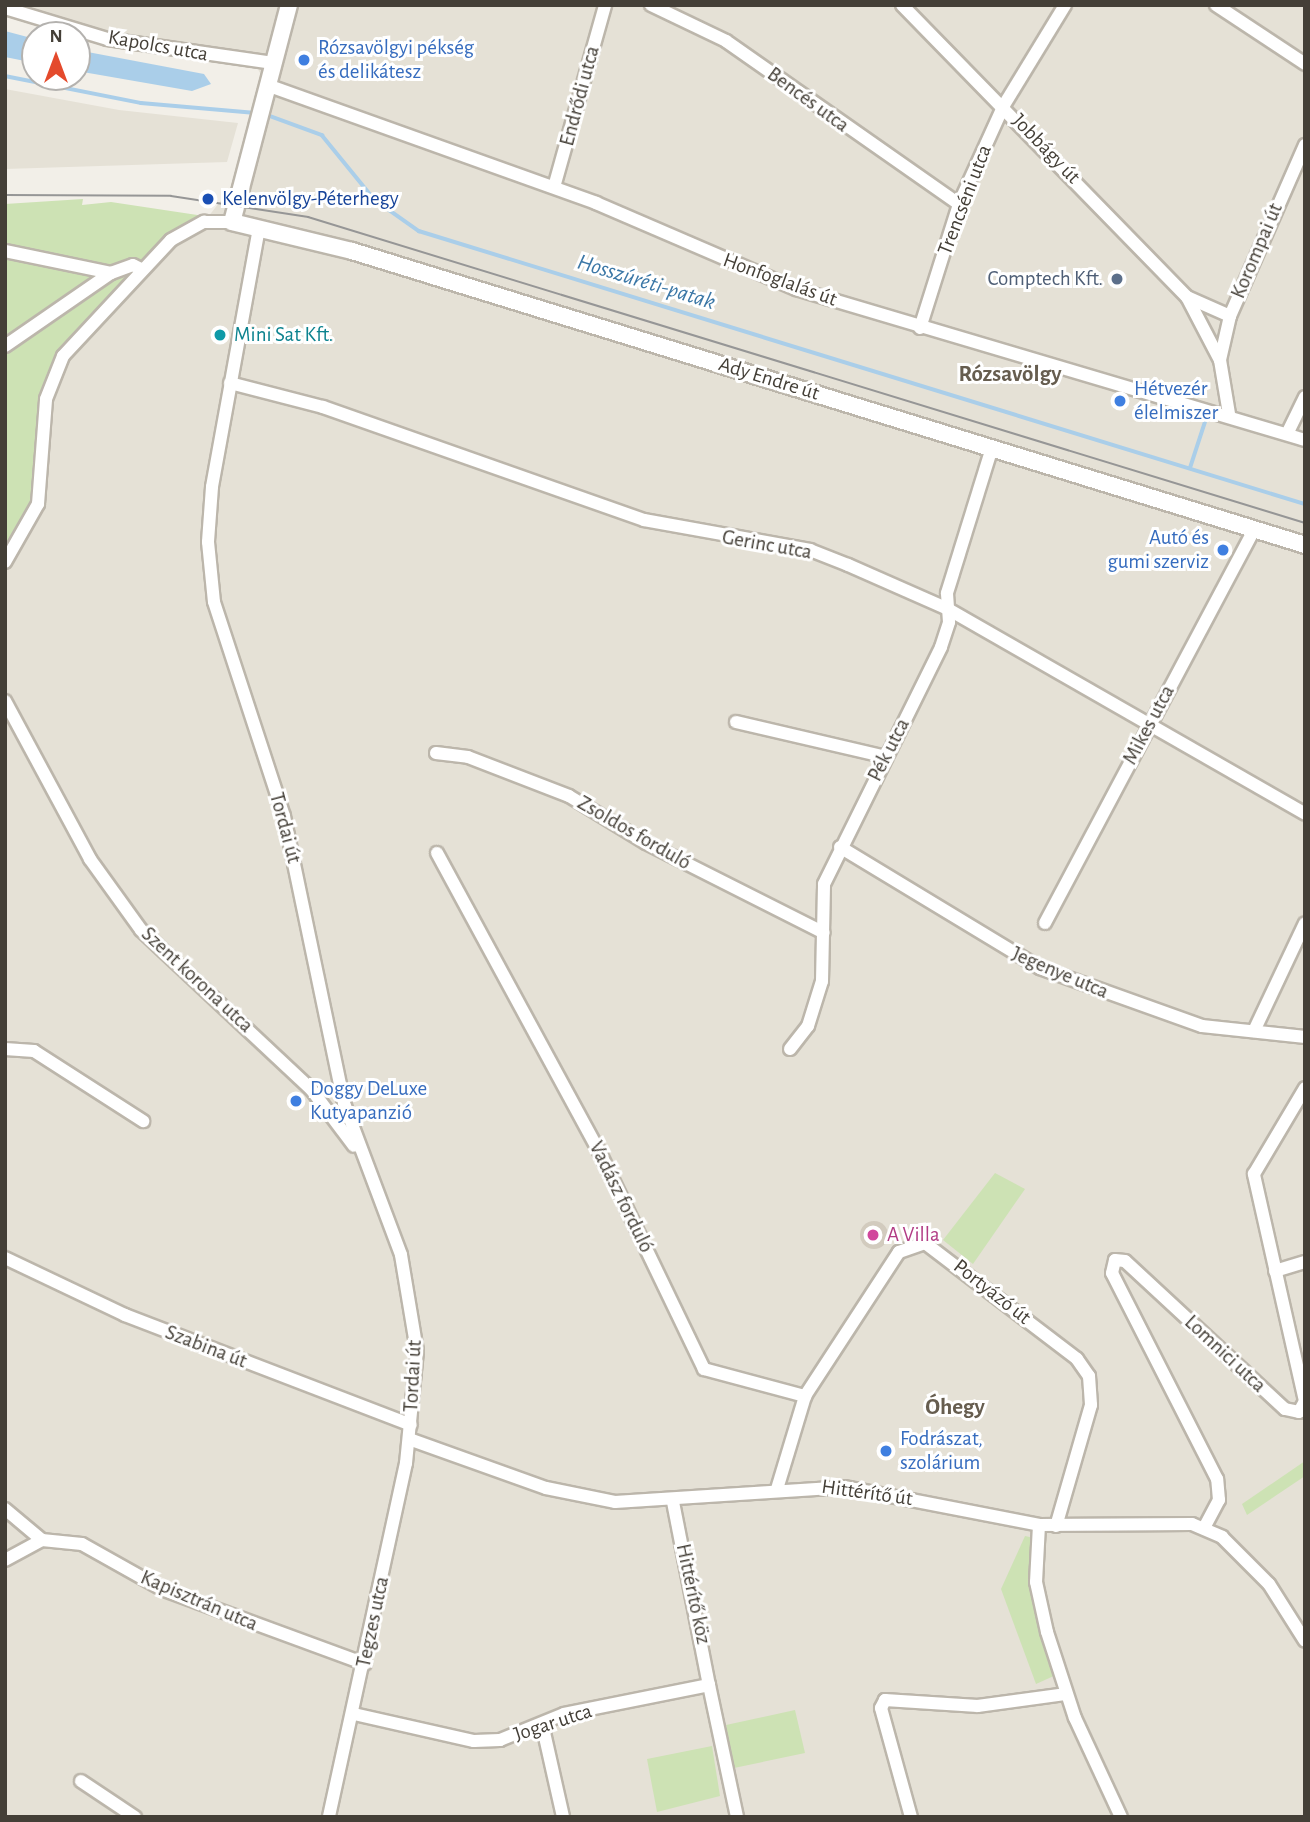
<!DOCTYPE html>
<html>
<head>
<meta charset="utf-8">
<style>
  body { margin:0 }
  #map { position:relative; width:1310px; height:1822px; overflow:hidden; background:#f2efe8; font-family:"Alegreya Sans",sans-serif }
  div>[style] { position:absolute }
  .residential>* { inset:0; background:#e5e1d6 }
  .green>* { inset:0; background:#cde2b4 }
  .water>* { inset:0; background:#aacee9 }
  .stream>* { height:3.5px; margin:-1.75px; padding:0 1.75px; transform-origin:1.75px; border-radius:1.75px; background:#aacee9 }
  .building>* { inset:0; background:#d2cbbe }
  .round { border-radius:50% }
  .roads { filter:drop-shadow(2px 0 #bcb6ab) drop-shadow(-2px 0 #bcb6ab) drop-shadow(0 2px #bcb6ab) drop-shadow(0 -2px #bcb6ab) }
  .minor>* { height:12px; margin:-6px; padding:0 6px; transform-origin:6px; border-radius:6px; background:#fff }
  .tertiary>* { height:16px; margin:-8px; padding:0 8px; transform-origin:8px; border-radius:8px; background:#fff }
  .tram>* { height:2px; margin:-1px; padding:0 1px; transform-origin:1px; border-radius:1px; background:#969696 }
  .dots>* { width:19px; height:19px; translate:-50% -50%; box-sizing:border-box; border:4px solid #fff; border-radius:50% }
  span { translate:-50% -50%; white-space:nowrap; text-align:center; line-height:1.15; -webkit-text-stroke:6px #fff; paint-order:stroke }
  .street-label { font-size:21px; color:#443f37 }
  .shop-label { font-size:21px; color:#366cbe }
  .left { translate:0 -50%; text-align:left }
  .right { translate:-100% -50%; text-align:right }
  .transit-label { font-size:21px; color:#164399 }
  .service-label { font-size:21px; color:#4e5e75 }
  .culture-label { font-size:21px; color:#0d838f }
  .hotel-label { font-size:21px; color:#b23c85 }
  .water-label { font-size:23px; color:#3b77a6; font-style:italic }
  .neighbourhood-label { font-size:23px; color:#665d4f; font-weight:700 }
  .frame { position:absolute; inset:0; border:7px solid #443f37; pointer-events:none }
  .north { position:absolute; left:21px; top:21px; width:70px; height:70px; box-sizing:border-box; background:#fff; border:2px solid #b4b2af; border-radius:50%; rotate:0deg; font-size:19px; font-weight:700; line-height:28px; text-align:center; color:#443f37 }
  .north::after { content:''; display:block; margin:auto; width:24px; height:32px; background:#e44a2c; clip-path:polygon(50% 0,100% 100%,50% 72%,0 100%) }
</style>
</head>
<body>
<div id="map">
  <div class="residential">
    <div style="clip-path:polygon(5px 5px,1305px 5px,1305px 1817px,5px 1817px,5px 561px,54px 372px,171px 240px,204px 222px,230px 189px,263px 78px,256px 66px,67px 35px,5px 15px)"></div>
    <div style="clip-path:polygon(5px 89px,119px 110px,238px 123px,227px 162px,5px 169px)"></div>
  </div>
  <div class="green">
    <div style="clip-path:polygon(83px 199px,82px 205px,111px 202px,204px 216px,204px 222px,182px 231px,54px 372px,43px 485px,5px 561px,5px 204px)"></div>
    <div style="clip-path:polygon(995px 1173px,1025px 1189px,973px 1264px,943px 1240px)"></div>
    <div style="clip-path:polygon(1305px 1461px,1305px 1476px,1247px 1515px,1242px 1504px)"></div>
    <div style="clip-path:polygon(1025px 1536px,1034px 1538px,1056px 1675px,1036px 1684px,1001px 1589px)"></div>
    <div style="clip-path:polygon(795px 1710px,805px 1753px,734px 1768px,726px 1725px)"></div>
    <div style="clip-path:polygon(712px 1746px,720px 1796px,657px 1812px,647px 1759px)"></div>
  </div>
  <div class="water">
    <div style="clip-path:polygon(5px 31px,35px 39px,35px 63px,5px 57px)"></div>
    <div style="clip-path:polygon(77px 50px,204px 74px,211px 84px,192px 91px,77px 71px)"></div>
  </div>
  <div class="stream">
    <div style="left:5px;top:76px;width:139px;rotate:11.2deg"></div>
    <div style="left:141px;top:103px;width:115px;rotate:5deg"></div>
    <div style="left:267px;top:115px;width:59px;rotate:20deg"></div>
    <div style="left:322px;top:135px;width:84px;rotate:50.8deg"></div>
    <div style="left:375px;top:200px;width:54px;rotate:35.2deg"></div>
    <div style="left:419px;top:231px;width:927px;rotate:17.13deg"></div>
    <div style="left:1190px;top:468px;width:48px;rotate:-71.9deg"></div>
  </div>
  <div class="building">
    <div class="round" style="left:860px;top:1221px;width:28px;height:28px"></div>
  </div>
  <div class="roads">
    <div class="minor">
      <div style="left:651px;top:5px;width:83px;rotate:25.6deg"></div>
      <div style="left:726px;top:41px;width:284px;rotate:35deg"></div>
      <div style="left:902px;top:5px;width:408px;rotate:45.7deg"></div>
      <div style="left:1187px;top:297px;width:71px;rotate:62.4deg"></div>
      <div style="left:1220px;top:360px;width:55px;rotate:80.5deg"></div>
      <div style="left:1216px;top:5px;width:107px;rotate:33.5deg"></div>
      <div style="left:5px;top:8px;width:107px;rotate:16.9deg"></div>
      <div style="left:107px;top:39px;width:168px;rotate:8.2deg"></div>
      <div style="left:267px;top:85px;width:350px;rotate:19.7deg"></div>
      <div style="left:596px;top:203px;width:218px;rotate:23.3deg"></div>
      <div style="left:796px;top:289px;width:531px;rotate:16.52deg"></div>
      <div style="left:554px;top:187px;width:189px;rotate:-74.3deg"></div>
      <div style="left:259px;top:228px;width:263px;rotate:100.3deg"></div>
      <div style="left:212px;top:487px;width:55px;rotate:94.2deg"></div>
      <div style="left:208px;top:542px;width:60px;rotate:84.3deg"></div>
      <div style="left:214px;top:602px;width:225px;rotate:71.9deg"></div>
      <div style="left:284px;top:816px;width:293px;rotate:78.2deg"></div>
      <div style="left:344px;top:1103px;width:162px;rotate:69.4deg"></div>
      <div style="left:401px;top:1255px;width:97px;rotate:80.5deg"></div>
      <div style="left:417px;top:1351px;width:113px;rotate:95.6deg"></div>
      <div style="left:406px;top:1463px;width:362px;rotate:102.3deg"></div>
      <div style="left:5px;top:251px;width:108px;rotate:11.7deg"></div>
      <div style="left:111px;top:273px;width:23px;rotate:-20deg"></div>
      <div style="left:133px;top:265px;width:9px;rotate:27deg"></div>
      <div style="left:1187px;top:297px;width:47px;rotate:23.8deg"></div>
      <div style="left:920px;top:328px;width:130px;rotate:-72.5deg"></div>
      <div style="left:959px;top:204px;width:109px;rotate:-65.6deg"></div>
      <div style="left:1004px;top:105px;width:117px;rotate:-58.6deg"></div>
      <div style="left:5px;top:346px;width:129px;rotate:-34.6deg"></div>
      <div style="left:1220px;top:360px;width:45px;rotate:-77.2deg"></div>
      <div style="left:1230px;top:316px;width:187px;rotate:-66.3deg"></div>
      <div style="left:230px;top:383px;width:96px;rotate:14.5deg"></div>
      <div style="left:323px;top:407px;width:340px;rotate:19.4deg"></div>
      <div style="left:644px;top:520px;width:169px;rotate:10.2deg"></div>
      <div style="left:810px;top:550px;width:41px;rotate:21.5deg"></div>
      <div style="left:848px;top:565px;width:107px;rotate:23.7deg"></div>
      <div style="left:946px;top:608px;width:414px;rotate:29.8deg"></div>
      <div style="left:1288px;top:432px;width:39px;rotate:-64deg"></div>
      <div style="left:5px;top:562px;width:67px;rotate:-60.4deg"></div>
      <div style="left:38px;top:504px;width:105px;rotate:-85.6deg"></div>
      <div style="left:46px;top:399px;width:46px;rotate:-68.4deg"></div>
      <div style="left:63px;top:356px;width:158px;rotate:-47deg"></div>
      <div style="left:171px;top:240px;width:38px;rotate:-29deg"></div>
      <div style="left:204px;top:222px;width:28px"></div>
      <div style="left:5px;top:701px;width:179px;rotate:61.7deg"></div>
      <div style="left:90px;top:859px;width:87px;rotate:54.3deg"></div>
      <div style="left:141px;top:930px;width:233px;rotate:43.1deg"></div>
      <div style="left:311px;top:1089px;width:71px;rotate:53deg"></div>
      <div style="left:736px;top:722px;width:154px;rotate:13.1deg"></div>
      <div style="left:436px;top:753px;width:32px;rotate:7deg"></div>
      <div style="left:468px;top:757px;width:108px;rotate:21.1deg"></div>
      <div style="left:569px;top:796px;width:90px;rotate:31.4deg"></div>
      <div style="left:646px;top:843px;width:199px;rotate:26.8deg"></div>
      <div style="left:840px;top:847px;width:234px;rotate:31.2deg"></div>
      <div style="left:1040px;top:968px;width:172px;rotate:19.7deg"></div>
      <div style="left:1202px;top:1026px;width:104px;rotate:6.1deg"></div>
      <div style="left:437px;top:853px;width:339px;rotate:61.5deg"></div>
      <div style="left:599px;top:1151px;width:242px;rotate:64.3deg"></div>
      <div style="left:704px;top:1369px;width:105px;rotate:15deg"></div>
      <div style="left:1045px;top:923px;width:447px;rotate:-62deg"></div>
      <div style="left:1254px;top:1031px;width:119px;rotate:-64.7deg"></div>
      <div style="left:5px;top:1049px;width:29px;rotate:4deg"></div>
      <div style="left:34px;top:1051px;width:130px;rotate:32.7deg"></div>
      <div style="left:790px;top:1049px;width:29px;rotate:-52deg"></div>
      <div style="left:808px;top:1026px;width:47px;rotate:-72.7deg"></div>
      <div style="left:822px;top:981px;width:97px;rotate:-88.8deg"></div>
      <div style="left:824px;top:884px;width:264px;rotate:-63.7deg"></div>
      <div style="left:941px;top:647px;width:26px;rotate:-72deg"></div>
      <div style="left:949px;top:622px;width:29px;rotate:-94deg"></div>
      <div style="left:947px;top:593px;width:152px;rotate:-72.8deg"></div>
      <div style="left:5px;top:1258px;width:133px;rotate:25.4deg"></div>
      <div style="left:125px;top:1315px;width:306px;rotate:21deg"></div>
      <div style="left:1275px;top:1271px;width:31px;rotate:-17deg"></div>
      <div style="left:1299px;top:1412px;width:13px;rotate:-61deg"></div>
      <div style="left:1305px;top:1401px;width:233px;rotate:-102.7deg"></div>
      <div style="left:1254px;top:1174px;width:100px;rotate:-59.3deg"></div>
      <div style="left:409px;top:1439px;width:145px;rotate:19.7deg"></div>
      <div style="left:546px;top:1488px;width:70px;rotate:11.5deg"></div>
      <div style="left:615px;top:1502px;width:229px;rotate:-3.7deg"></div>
      <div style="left:844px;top:1487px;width:199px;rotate:11deg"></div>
      <div style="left:1039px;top:1525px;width:153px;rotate:-0.4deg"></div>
      <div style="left:1192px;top:1524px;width:33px;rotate:23deg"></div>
      <div style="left:1222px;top:1537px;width:66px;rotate:45deg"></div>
      <div style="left:1269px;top:1584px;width:67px;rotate:57.7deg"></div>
      <div style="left:777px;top:1489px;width:97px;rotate:-73.2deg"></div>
      <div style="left:805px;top:1396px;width:172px;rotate:-56.9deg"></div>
      <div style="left:899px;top:1252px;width:28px;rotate:-19deg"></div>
      <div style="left:925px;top:1243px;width:191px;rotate:37.3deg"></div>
      <div style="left:1077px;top:1359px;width:21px;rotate:55deg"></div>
      <div style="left:1089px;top:1376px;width:29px;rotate:86deg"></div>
      <div style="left:1091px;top:1405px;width:126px;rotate:106.1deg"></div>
      <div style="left:673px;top:1502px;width:187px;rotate:78.9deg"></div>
      <div style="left:5px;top:1509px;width:48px;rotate:40deg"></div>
      <div style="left:1039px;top:1525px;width:57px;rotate:93deg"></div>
      <div style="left:1036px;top:1582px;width:51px;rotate:77.6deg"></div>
      <div style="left:1047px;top:1632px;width:90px;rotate:72deg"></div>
      <div style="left:1075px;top:1718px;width:109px;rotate:65.1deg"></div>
      <div style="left:1204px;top:1528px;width:32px;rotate:-62deg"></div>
      <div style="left:1219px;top:1500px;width:21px;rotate:-95deg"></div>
      <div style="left:1217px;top:1479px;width:231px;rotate:-117deg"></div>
      <div style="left:1112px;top:1273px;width:13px;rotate:-77deg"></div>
      <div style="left:1115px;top:1260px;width:10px;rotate:6deg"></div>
      <div style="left:1125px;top:1261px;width:218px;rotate:42.8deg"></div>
      <div style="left:1285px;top:1409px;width:14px;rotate:12deg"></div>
      <div style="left:5px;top:1560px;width:42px;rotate:-28.4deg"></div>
      <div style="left:42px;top:1540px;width:40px;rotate:5.7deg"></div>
      <div style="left:82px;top:1544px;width:94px;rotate:29.3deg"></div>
      <div style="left:164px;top:1590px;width:214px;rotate:20.2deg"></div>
      <div style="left:354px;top:1714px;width:123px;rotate:12.7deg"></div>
      <div style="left:474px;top:1741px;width:26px;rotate:-2deg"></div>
      <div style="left:500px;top:1740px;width:69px;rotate:-22.1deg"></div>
      <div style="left:564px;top:1714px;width:148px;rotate:-11.3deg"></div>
      <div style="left:709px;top:1685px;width:135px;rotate:78deg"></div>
      <div style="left:543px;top:1728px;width:91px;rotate:77.3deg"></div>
      <div style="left:81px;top:1781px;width:65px;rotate:33.7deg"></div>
      <div style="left:911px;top:1817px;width:113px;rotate:-105.4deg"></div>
      <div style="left:881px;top:1708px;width:9px;rotate:-63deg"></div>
      <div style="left:885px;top:1700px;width:93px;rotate:3.7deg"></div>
      <div style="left:978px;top:1706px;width:89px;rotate:-7.8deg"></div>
    </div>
    <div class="tertiary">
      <div style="left:289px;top:5px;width:224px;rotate:104.7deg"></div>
      <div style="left:232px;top:222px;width:123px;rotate:13.6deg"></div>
      <div style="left:352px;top:251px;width:997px;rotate:17.14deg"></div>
    </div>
  </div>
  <div class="tram">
    <div style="left:5px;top:195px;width:166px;rotate:0.3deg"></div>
    <div style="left:171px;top:196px;width:139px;rotate:8.7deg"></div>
    <div style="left:308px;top:217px;width:1043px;rotate:17.06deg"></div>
  </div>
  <div class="dots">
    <div style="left:304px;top:60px;background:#3f7fe0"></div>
    <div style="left:208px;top:199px;background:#1a4fb4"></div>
    <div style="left:1117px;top:279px;background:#5c6f8a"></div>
    <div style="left:220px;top:335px;background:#0f9aa8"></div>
    <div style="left:1120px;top:401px;background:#3f7fe0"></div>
    <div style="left:1223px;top:550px;background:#3f7fe0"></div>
    <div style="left:296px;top:1101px;background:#3f7fe0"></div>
    <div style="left:873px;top:1235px;background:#d1479c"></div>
    <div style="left:886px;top:1451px;background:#3f7fe0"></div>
  </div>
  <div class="street-label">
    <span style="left:158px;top:46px;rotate:10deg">Kapolcs utca</span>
    <span style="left:580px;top:96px;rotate:-75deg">Endrődi utca</span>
    <span style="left:808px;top:100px;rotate:36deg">Bencés utca</span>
    <span style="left:1046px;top:149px;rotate:46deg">Jobbágy út</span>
    <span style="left:965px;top:200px;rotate:-69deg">Trencséni utca</span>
    <span style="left:1257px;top:251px;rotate:-67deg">Korompai út</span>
    <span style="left:780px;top:280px;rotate:20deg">Honfoglalás út</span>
    <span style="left:769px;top:379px;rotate:17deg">Ady Endre út</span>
    <span style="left:767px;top:545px;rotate:10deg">Gerinc utca</span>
    <span style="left:1149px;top:725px;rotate:-62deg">Mikes utca</span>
    <span style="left:889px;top:750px;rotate:-63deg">Pék utca</span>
    <span style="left:285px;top:828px;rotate:75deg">Tordai út</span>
    <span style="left:634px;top:833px;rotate:30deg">Zsoldos forduló</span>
    <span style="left:1060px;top:973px;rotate:23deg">Jegenye utca</span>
    <span style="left:197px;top:980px;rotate:43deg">Szent korona utca</span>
    <span style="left:621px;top:1197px;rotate:64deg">Vadász forduló</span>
    <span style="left:992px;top:1292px;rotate:38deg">Portyázó út</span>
    <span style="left:206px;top:1347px;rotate:21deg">Szabina út</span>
    <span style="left:1225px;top:1354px;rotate:43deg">Lomnici utca</span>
    <span style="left:413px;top:1376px;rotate:-87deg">Tordai út</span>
    <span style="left:867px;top:1493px;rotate:8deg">Hittérítő út</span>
    <span style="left:693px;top:1594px;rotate:78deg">Hittérítő köz</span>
    <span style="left:199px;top:1601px;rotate:23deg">Kapisztrán utca</span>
    <span style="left:373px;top:1622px;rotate:-78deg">Tegzes utca</span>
    <span style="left:553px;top:1723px;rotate:-18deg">Jogar utca</span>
  </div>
  <div class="shop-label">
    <span class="left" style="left:318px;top:60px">Rózsavölgyi pékség<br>és delikátesz</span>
    <span class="left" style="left:1134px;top:401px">Hétvezér<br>élelmiszer</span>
    <span class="right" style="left:1209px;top:550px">Autó és<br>gumi szerviz</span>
    <span class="left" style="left:310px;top:1101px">Doggy DeLuxe<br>Kutyapanzió</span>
    <span class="left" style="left:900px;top:1451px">Fodrászat,<br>szolárium</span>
  </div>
  <div class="transit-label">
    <span class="left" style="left:222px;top:199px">Kelenvölgy-Péterhegy</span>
  </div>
  <div class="service-label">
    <span class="right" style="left:1103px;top:279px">Comptech Kft.</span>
  </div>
  <div class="culture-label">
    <span class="left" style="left:234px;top:335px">Mini Sat Kft.</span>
  </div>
  <div class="hotel-label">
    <span class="left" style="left:887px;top:1235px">A Villa</span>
  </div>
  <div class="water-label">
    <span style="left:646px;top:283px;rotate:17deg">Hosszúréti-patak</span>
  </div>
  <div class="neighbourhood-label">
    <span style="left:1010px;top:375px">Rózsavölgy</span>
    <span style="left:955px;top:1408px">Óhegy</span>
  </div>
  <div class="frame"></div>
  <div class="north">N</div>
</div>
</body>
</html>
